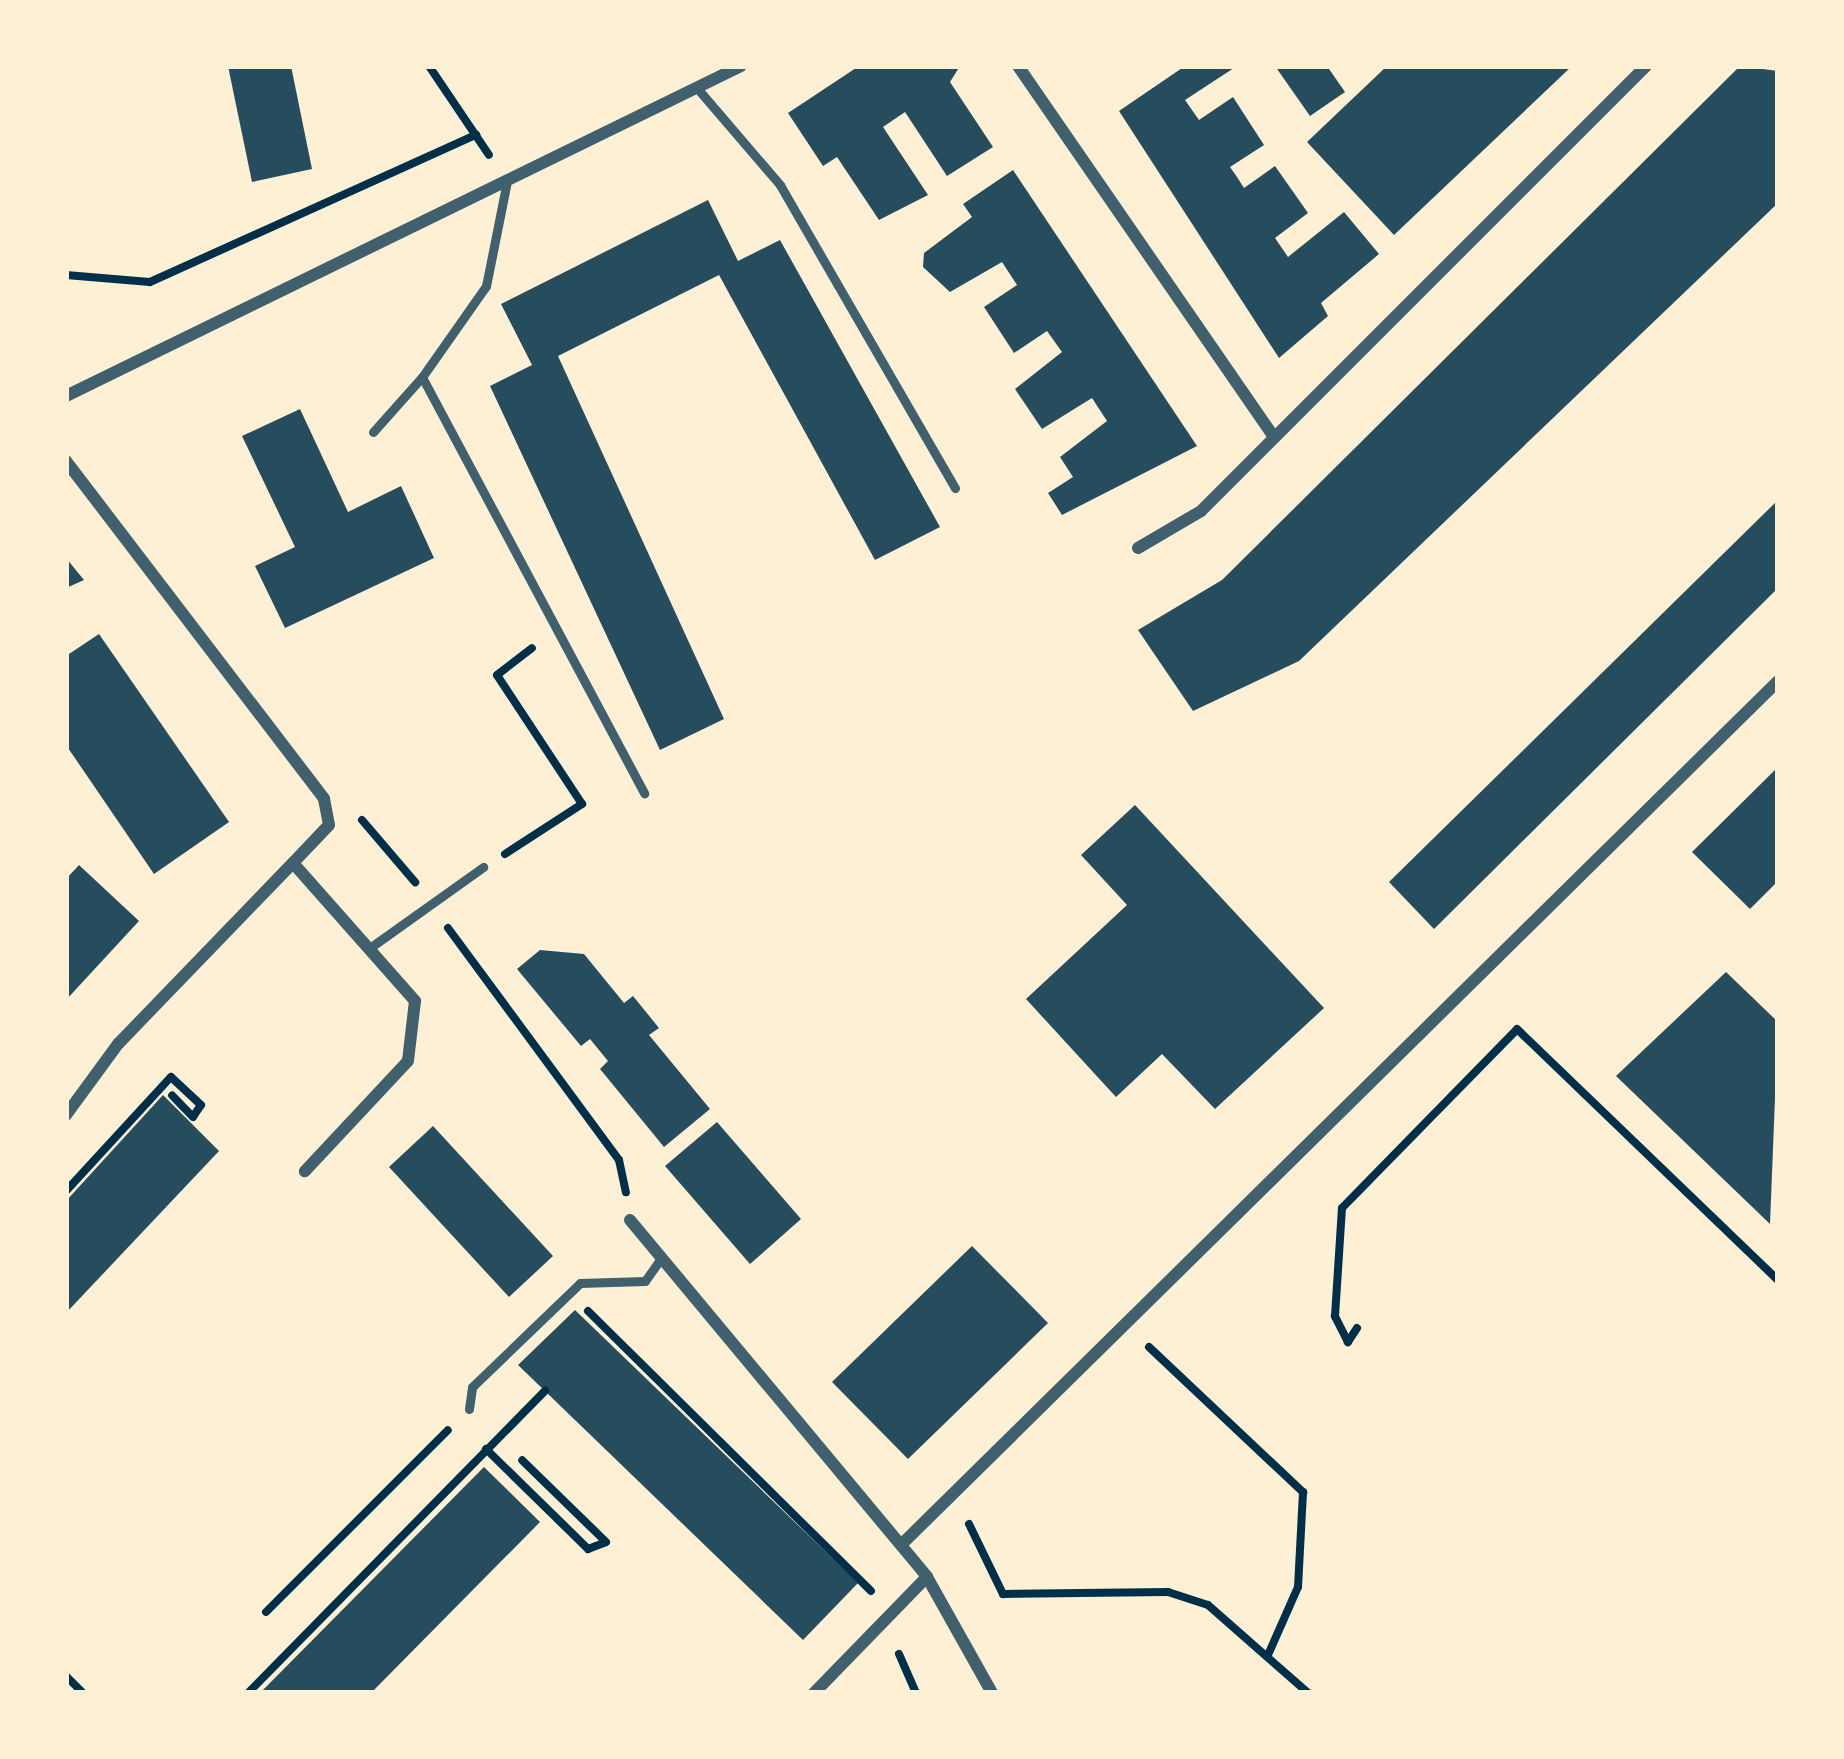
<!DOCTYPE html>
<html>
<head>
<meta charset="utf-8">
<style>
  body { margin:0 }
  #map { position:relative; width:1844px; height:1759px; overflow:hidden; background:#fdf0d5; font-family:Barlow,sans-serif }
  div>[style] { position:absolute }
  .building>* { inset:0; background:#264d5e }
  .path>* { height:8px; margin:-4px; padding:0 4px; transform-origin:4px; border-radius:4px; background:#003049 }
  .service>* { height:9px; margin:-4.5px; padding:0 4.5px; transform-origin:4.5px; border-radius:4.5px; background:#3f606c }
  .minor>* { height:12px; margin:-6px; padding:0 6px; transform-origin:6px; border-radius:6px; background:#3f606c }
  span { translate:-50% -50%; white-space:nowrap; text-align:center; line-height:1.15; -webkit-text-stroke:12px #fdf0d5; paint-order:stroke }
  .frame { position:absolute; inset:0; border:69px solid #fdf0d5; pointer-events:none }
</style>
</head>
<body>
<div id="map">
  <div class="building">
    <div style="clip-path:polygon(228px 66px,291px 66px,312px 169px,252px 182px)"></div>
    <div style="clip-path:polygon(859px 66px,960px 66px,950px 82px,993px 147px,947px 176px,905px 112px,883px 127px,928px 195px,879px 220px,837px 157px,823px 166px,788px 113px)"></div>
    <div style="clip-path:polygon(1185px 66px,1237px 66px,1185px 100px,1199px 120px,1233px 97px,1264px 145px,1230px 167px,1237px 177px,1244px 188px,1275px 166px,1308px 213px,1275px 238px,1288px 257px,1344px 212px,1379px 254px,1321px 303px,1328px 316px,1279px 358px,1119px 111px)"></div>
    <div style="clip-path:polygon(1275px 66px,1327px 66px,1345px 92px,1310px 116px)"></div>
    <div style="clip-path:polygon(1387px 66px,1572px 66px,1394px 235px,1307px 142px)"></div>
    <div style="clip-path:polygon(1740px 66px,1778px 71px,1778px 203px,1299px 661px,1193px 711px,1138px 630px,1222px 580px)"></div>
    <div style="clip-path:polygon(1013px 170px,1197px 446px,1062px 515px,1048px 493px,1073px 477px,1060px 457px,1107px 421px,1092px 398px,1042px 429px,1015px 389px,1062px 352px,1047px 331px,1014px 353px,984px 307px,1017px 285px,1002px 262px,950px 292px,923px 267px,924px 253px,972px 217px,963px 204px)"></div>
    <div style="clip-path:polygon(708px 200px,738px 261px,780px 240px,940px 527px,875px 560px,719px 275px,558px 356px,724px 719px,660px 750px,490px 386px,532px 365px,501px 304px)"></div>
    <div style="clip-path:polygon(300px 409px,348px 512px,401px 486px,434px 558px,285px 628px,255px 566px,295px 547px,242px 436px)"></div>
    <div style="clip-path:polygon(1778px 500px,1778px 588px,1434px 929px,1389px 882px)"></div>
    <div style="clip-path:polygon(66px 558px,84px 580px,66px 588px)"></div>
    <div style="clip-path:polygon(99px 634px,229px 822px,154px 874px,66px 745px,66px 656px)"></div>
    <div style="clip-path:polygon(1778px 767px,1778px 881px,1750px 909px,1692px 852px)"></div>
    <div style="clip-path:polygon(1135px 805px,1324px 1008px,1215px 1109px,1162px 1054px,1116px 1097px,1026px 999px,1127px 905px,1081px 855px)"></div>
    <div style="clip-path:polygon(79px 865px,139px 921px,66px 1000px,66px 879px)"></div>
    <div style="clip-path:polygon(540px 950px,584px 954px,624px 1003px,633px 996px,659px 1028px,649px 1035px,710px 1109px,664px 1147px,600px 1069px,608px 1061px,590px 1039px,581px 1046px,517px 969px)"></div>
    <div style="clip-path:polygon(1726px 972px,1778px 1022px,1770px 1224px,1616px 1076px)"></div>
    <div style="clip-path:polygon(163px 1095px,219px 1151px,66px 1313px,66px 1201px)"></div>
    <div style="clip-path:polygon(717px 1122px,801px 1219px,750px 1264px,665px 1166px)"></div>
    <div style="clip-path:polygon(433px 1126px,553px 1256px,509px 1297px,389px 1167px)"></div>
    <div style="clip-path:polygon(972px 1246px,1048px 1323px,908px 1459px,832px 1382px)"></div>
    <div style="clip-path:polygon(575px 1310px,858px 1583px,803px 1640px,518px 1365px)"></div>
    <div style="clip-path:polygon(484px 1467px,540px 1522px,371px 1693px,260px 1693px)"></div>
  </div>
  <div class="path">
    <div style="left:429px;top:66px;width:107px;rotate:56deg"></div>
    <div style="left:66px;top:275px;width:84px;rotate:4.8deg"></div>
    <div style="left:150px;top:282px;width:358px;rotate:-24.3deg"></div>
    <div style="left:362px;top:820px;width:82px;rotate:49.5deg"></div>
    <div style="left:505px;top:854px;width:92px;rotate:-33deg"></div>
    <div style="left:582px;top:804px;width:154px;rotate:-123.4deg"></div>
    <div style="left:497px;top:675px;width:44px;rotate:-37.6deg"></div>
    <div style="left:448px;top:928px;width:288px;rotate:53.6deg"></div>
    <div style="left:619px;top:1160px;width:33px;rotate:78deg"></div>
    <div style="left:66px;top:1191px;width:155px;rotate:-47.4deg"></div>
    <div style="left:171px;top:1077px;width:41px;rotate:43deg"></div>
    <div style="left:201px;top:1105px;width:14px;rotate:124deg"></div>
    <div style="left:193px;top:1117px;width:30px;rotate:-134deg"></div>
    <div style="left:588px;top:1311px;width:398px;rotate:44.7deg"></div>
    <div style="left:1357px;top:1328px;width:17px;rotate:123deg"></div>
    <div style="left:1348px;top:1342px;width:29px;rotate:-117deg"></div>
    <div style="left:1335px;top:1316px;width:108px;rotate:-86.3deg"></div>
    <div style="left:1342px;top:1208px;width:250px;rotate:-45.6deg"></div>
    <div style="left:1517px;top:1029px;width:362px;rotate:43.9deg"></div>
    <div style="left:1149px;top:1347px;width:212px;rotate:43.3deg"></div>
    <div style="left:1303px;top:1492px;width:95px;rotate:93deg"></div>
    <div style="left:1298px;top:1587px;width:74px;rotate:113.8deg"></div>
    <div style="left:486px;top:1449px;width:143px;rotate:44.4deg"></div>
    <div style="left:588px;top:1549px;width:19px;rotate:-21deg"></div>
    <div style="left:606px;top:1542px;width:117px;rotate:-135.7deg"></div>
    <div style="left:969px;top:1524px;width:78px;rotate:64.1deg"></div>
    <div style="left:1003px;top:1594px;width:165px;rotate:-0.7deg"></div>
    <div style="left:1168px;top:1592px;width:42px;rotate:18deg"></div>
    <div style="left:1208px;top:1605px;width:133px;rotate:41.3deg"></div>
    <div style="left:266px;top:1612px;width:257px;rotate:-45deg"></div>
    <div style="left:899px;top:1654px;width:43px;rotate:66.4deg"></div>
    <div style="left:66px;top:1676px;width:24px;rotate:45deg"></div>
    <div style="left:248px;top:1693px;width:424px;rotate:-45.5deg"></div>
  </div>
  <div class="service">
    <div style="left:697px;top:88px;width:128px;rotate:49.4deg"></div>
    <div style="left:780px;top:185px;width:350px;rotate:60deg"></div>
    <div style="left:507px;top:181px;width:107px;rotate:101.3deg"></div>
    <div style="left:486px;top:286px;width:111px;rotate:125.1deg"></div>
    <div style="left:422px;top:377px;width:472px;rotate:61.9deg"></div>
    <div style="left:373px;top:432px;width:74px;rotate:-48.3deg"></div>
    <div style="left:371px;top:947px;width:138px;rotate:-35.5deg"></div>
    <div style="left:469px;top:1409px;width:22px;rotate:-82deg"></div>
    <div style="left:472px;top:1387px;width:150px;rotate:-43.9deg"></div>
    <div style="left:580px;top:1283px;width:65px;rotate:-1.8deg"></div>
    <div style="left:645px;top:1281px;width:28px;rotate:-55deg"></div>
  </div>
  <div class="minor">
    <div style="left:1018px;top:66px;width:446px;rotate:55.4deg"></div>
    <div style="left:66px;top:396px;width:751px;rotate:-26.05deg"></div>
    <div style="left:66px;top:461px;width:425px;rotate:52.6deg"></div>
    <div style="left:324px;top:799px;width:26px;rotate:79deg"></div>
    <div style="left:329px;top:825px;width:52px;rotate:133.5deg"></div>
    <div style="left:293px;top:863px;width:184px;rotate:48.5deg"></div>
    <div style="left:415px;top:1001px;width:60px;rotate:96.7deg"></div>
    <div style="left:408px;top:1061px;width:151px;rotate:133.1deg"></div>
    <div style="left:1138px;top:548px;width:73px;rotate:-30.4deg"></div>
    <div style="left:1201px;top:511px;width:629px;rotate:-45deg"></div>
    <div style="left:66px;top:1115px;width:88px;rotate:-53.8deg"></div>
    <div style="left:118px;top:1044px;width:252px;rotate:-46deg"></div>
    <div style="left:630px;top:1220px;width:464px;rotate:50.2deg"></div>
    <div style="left:927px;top:1577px;width:133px;rotate:60.7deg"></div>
    <div style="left:902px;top:1544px;width:1230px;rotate:-44.57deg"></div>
    <div style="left:814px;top:1693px;width:162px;rotate:-45.8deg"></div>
  </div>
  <div class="frame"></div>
</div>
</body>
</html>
